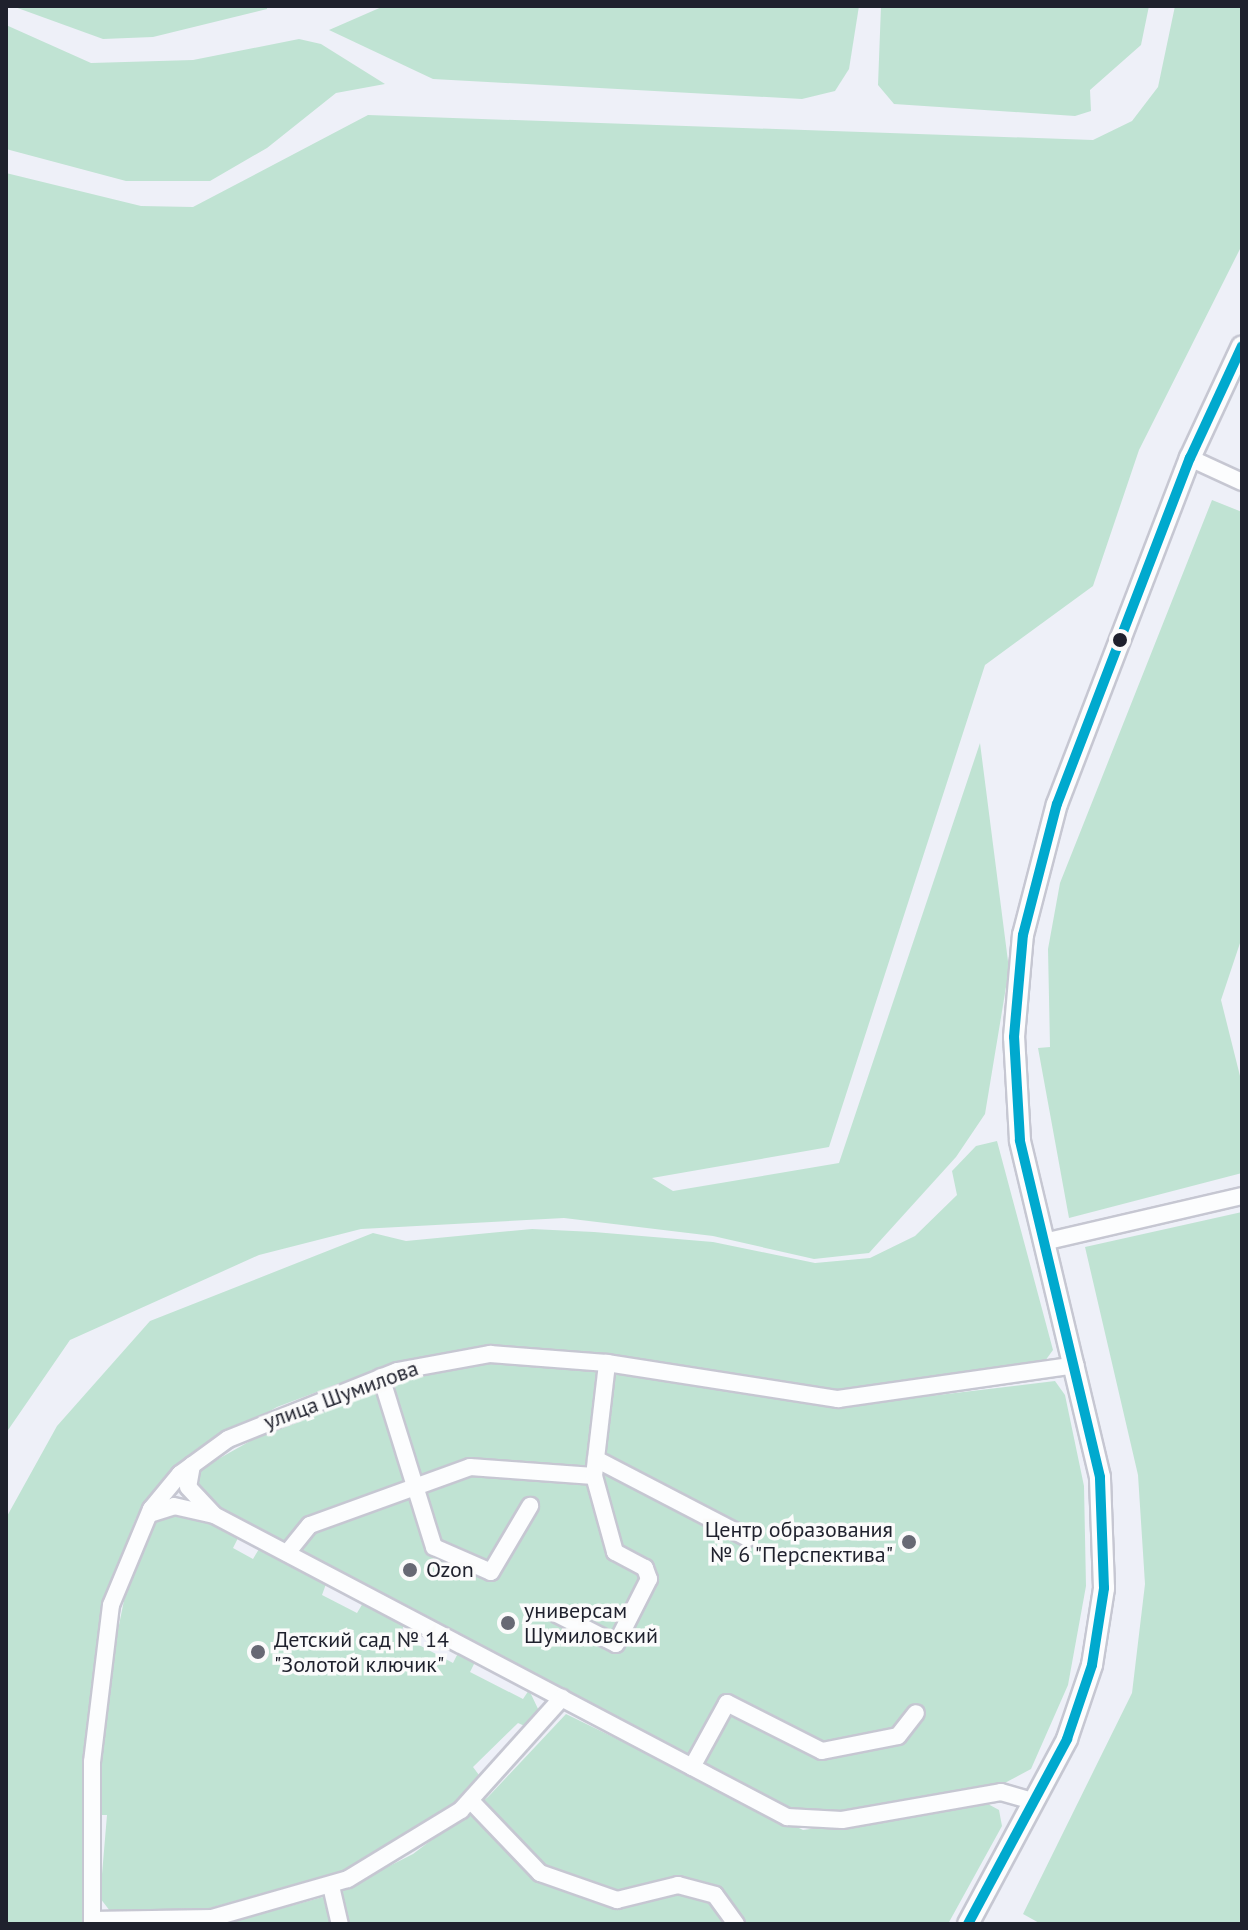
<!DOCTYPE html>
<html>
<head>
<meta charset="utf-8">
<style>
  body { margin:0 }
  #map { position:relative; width:1248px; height:1930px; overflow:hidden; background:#eef0f8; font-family:"PT Sans",sans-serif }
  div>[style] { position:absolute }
  .green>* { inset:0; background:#c0e3d3 }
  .roads { filter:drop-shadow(2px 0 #c6c7d2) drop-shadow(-2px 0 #c6c7d2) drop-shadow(0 2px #c6c7d2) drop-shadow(0 -2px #c6c7d2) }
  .minor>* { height:16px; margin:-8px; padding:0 8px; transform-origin:8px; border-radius:8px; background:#fcfdfe }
  .tertiary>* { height:20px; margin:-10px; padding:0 10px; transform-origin:10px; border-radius:10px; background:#fcfdfe }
  .bus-1>* { height:10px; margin:-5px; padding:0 5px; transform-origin:5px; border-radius:5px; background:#00a9ce }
  .dots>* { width:22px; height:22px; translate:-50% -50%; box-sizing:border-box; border:4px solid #fbfbfb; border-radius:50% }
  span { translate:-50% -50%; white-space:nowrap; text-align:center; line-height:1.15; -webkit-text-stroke:7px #fbfbfb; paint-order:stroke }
  .street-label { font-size:22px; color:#1f212d }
  .poi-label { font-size:22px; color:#1f212d }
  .right { translate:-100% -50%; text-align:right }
  .left { translate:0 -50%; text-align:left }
  .frame { position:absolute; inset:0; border:8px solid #1f212d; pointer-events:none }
</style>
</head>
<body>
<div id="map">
  <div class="green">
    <div style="clip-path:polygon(12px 6px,267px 6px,267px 9px,153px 37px,103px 39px)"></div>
    <div style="clip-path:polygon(384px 6px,859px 6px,849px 69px,835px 91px,802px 99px,433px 79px,329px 30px)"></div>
    <div style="clip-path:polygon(881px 6px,1149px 6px,1141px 45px,1090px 90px,1091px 111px,1075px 116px,894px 104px,878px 85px)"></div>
    <div style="clip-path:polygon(1175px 6px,1242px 6px,1242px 245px,1139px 450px,1093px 586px,985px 665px,829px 1147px,652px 1178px,673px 1191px,839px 1163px,980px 743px,1009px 969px,985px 1114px,956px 1157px,869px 1253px,814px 1259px,713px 1236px,564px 1218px,361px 1229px,259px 1255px,70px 1340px,6px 1433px,6px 173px,141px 206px,193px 207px,368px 115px,1093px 140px,1132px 121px,1158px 87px)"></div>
    <div style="clip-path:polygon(6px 25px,91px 63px,193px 60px,299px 39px,321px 44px,385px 84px,336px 93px,267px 148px,210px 181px,126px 181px,6px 149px)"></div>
    <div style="clip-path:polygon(1212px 500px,1242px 512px,1242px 937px,1221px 1000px,1242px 1084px,1242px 1173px,1069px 1218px,1038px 1048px,1050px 1047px,1048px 949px,1060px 883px)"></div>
    <div style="clip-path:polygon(997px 1141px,1053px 1350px,1045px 1361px,838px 1391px,608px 1355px,489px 1346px,394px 1363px,277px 1407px,187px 1458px,136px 1518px,103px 1603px,83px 1762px,84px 1924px,6px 1924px,6px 1518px,57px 1426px,150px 1321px,373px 1233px,406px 1241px,532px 1229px,594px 1232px,713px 1242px,815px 1263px,870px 1258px,915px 1236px,957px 1195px,952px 1171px,976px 1146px)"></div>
    <div style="clip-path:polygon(1242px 1212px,1242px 1924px,1041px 1924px,1023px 1914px,1132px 1693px,1145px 1584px,1138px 1475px,1085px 1247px)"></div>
    <div style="clip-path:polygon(490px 1362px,606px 1371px,838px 1407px,1055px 1381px,1065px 1395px,1084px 1486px,1086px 1586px,1068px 1685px,1031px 1769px,1001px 1785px,841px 1813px,790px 1810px,219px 1509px,196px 1486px,197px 1471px,284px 1422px,399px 1379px)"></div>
    <div style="clip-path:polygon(168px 1515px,211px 1524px,238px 1538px,233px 1548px,253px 1559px,259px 1549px,326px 1584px,322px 1595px,357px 1613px,363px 1603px,404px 1625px,400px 1635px,453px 1663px,458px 1653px,475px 1662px,470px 1672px,523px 1699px,529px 1690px,540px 1713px,529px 1728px,518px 1723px,473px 1767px,482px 1779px,455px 1803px,351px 1868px,210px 1908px,110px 1911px,100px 1898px,107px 1815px,98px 1815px,108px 1679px,131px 1566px,153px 1523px)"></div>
    <div style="clip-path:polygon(566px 1714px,803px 1830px,988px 1804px,999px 1810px,1002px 1826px,948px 1924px,225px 1924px,334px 1894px,413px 1854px,488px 1797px)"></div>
  </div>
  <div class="roads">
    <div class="minor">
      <div style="left:1190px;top:458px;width:57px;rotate:24.8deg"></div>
      <div style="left:1044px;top:1242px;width:203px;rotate:-13.1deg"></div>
      <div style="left:381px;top:1377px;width:178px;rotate:72.7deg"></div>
      <div style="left:434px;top:1547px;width:62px;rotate:23.7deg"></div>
      <div style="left:491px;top:1572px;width:77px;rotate:-59.4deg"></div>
      <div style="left:596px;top:1459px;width:171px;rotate:27.5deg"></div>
      <div style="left:192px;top:1465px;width:22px;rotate:100deg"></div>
      <div style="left:188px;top:1487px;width:37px;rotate:47deg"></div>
      <div style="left:150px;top:1514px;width:25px;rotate:-18deg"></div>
      <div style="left:174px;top:1506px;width:41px;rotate:12.7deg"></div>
      <div style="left:214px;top:1515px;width:648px;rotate:27.79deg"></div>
      <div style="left:787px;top:1817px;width:55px;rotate:3.1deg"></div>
      <div style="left:842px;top:1820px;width:161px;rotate:-10deg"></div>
      <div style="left:1001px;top:1792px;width:35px;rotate:16deg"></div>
      <div style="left:287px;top:1553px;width:36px;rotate:-51deg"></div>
      <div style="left:310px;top:1525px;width:170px;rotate:-19.9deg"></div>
      <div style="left:470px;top:1467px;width:124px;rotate:4.2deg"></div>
      <div style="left:557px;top:1614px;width:66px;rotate:27deg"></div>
      <div style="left:616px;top:1644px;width:73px;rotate:-63.1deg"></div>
      <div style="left:649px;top:1579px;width:12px;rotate:-110deg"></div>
      <div style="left:645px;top:1568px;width:34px;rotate:-152deg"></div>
      <div style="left:615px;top:1552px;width:79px;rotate:-105.4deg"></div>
      <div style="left:594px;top:1476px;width:114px;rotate:-83.4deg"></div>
      <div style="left:692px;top:1767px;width:73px;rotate:-61.3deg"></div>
      <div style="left:727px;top:1703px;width:106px;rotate:26.8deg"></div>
      <div style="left:822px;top:1751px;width:77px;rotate:-11.2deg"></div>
      <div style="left:898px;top:1736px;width:29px;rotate:-52deg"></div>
      <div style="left:471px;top:1801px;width:100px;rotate:46.2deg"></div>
      <div style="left:540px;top:1873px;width:82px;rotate:19.3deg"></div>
      <div style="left:617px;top:1900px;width:63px;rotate:-13.8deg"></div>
      <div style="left:678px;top:1885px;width:38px;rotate:15deg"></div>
      <div style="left:715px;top:1895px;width:36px;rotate:54deg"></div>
      <div style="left:331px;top:1886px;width:39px;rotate:77deg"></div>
      <div style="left:92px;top:1920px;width:120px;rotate:-1deg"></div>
      <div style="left:212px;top:1918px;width:141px;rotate:-16deg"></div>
      <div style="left:348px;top:1879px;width:132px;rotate:-31.4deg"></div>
      <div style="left:461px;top:1810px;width:151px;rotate:-48deg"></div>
      <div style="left:92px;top:1924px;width:162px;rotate:-90deg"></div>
      <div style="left:92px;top:1762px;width:158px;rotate:-83.1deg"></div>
      <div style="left:111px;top:1605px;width:104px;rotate:-67.4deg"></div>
      <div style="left:151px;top:1509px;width:45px;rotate:-50.4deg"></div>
      <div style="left:180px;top:1474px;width:59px;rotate:-36.1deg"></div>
      <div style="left:228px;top:1439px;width:182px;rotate:-21.9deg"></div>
      <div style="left:397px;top:1371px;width:95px;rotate:-10.4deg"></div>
      <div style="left:490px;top:1354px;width:117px;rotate:4.4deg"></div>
      <div style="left:607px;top:1363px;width:234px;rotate:8.9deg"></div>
      <div style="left:838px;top:1399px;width:240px;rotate:-8.1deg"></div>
    </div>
    <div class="tertiary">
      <div style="left:968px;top:1924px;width:210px;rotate:-61.8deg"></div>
      <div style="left:1067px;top:1739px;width:78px;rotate:-71.3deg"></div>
      <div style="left:1092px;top:1665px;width:78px;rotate:-81.1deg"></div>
      <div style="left:1104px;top:1588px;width:111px;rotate:-92.1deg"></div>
      <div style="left:1100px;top:1477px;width:346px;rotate:-103.4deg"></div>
      <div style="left:1020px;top:1140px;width:103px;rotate:-93.3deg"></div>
      <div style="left:1014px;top:1037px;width:102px;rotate:-85deg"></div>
      <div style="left:1023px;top:935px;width:135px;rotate:-75.5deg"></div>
      <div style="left:1057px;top:804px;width:371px;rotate:-69deg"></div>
      <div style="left:1190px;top:458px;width:123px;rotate:-65.1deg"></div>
    </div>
  </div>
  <div class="bus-1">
    <div style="left:968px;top:1924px;width:210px;rotate:-61.8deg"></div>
    <div style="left:1067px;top:1739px;width:78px;rotate:-71.3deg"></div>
    <div style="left:1092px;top:1665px;width:78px;rotate:-81.1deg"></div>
    <div style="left:1104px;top:1588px;width:111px;rotate:-92.1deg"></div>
    <div style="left:1100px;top:1477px;width:346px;rotate:-103.4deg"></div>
    <div style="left:1020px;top:1140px;width:103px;rotate:-93.3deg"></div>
    <div style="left:1014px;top:1037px;width:102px;rotate:-85deg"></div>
    <div style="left:1023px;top:935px;width:135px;rotate:-75.5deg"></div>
    <div style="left:1057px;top:804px;width:371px;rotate:-69deg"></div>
    <div style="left:1190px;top:458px;width:123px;rotate:-65.1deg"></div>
  </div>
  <div class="dots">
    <div style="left:1120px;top:640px;background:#1f212d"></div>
    <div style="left:909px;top:1542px;background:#676974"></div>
    <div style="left:410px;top:1570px;background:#676974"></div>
    <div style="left:508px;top:1623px;background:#676974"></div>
    <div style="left:258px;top:1652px;background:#676974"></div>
  </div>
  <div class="street-label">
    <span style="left:341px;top:1395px;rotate:-20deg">улица Шумилова</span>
  </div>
  <div class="poi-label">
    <span class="right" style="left:893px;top:1542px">Центр образования<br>№ 6 "Перспектива"</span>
    <span class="left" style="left:426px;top:1570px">Ozon</span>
    <span class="left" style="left:524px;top:1623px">универсам<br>Шумиловский</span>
    <span class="left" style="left:274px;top:1652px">Детский сад № 14<br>"Золотой ключик"</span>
  </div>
  <div class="frame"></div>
</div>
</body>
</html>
